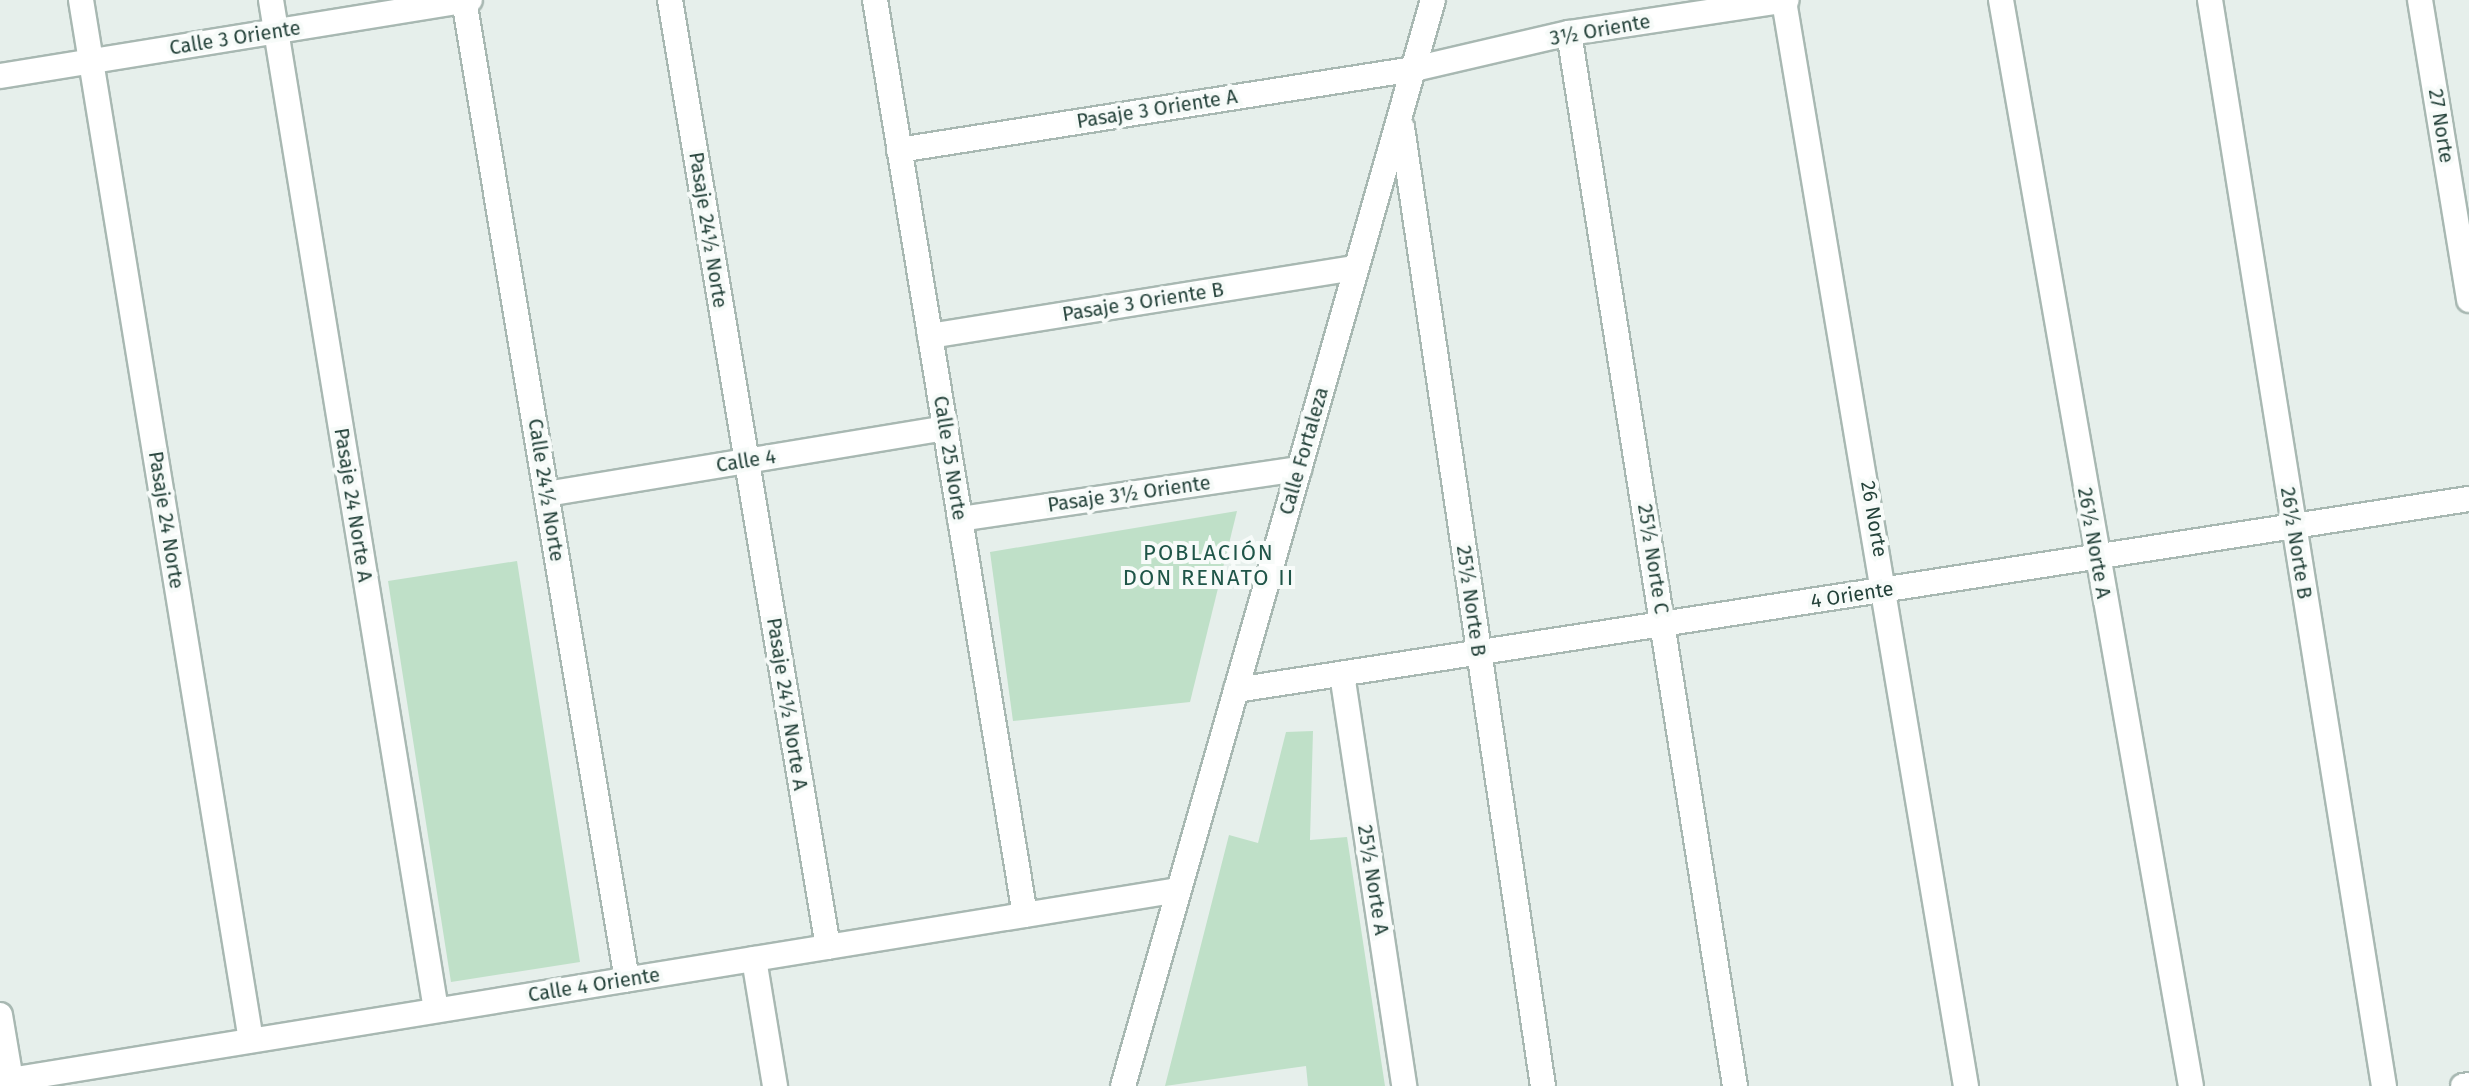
<!DOCTYPE html>
<html>
<head>
<meta charset="utf-8">
<style>
  body { margin:0 }
  #map { position:relative; width:2469px; height:1086px; overflow:hidden; background:#e6efeb; font-family:"Fira Sans",sans-serif }
  div>[style] { position:absolute }
  .green>* { inset:0; background:#bfe0c8 }
  .roads { filter:drop-shadow(2px 0 #a8b8b2) drop-shadow(-2px 0 #a8b8b2) drop-shadow(0 2px #a8b8b2) drop-shadow(0 -2px #a8b8b2) }
  .street>* { height:24px; margin:-12px; padding:0 12px; transform-origin:12px; border-radius:12px; background:#fff }
  span { translate:-50% -50%; white-space:nowrap; text-align:center; line-height:1.15; -webkit-text-stroke:8px #f7fbf9; paint-order:stroke }
  .street-label { font-size:20px; color:#24423a }
  .neighbourhood-label { font-size:22px; color:#1f5548; letter-spacing:2px }
</style>
</head>
<body>
<div id="map">
  <div class="green">
    <div style="clip-path:polygon(1237px 511px,1190px 702px,1013px 721px,990px 552px)"></div>
    <div style="clip-path:polygon(517px 561px,580px 962px,451px 982px,388px 581px)"></div>
    <div style="clip-path:polygon(1313px 731px,1310px 840px,1347px 837px,1385px 1086px,1308px 1086px,1306px 1066px,1165px 1086px,1229px 835px,1258px 843px,1286px 732px)"></div>
  </div>
  <div class="roads">
    <div class="street">
      <div style="left:81px;top:0;width:1054px;rotate:80.72deg"></div>
      <div style="left:271px;top:0;width:1023px;rotate:80.72deg"></div>
      <div style="left:464px;top:0;width:993px;rotate:80.56deg"></div>
      <div style="left:670px;top:0;width:960px;rotate:80.53deg"></div>
      <div style="left:875px;top:0;width:927px;rotate:80.69deg"></div>
      <div style="left:2001px;top:0;width:1102px;rotate:80.08deg"></div>
      <div style="left:2210px;top:0;width:1100px;rotate:80.9deg"></div>
      <div style="left:2420px;top:0;width:304px;rotate:80.7deg"></div>
      <div style="left:1784px;top:1px;width:1100px;rotate:80.48deg"></div>
      <div style="left:1569px;top:33px;width:1066px;rotate:81.04deg"></div>
      <div style="left:0;top:76px;width:476px;rotate:-9.2deg"></div>
      <div style="left:1402px;top:127px;width:969px;rotate:81.64deg"></div>
      <div style="left:899px;top:150px;width:521px;rotate:-8.94deg"></div>
      <div style="left:1414px;top:69px;width:159px;rotate:-13.1deg"></div>
      <div style="left:1569px;top:33px;width:220px;rotate:-8.6deg"></div>
      <div style="left:930px;top:336px;width:431px;rotate:-9.1deg"></div>
      <div style="left:547px;top:494px;width:403px;rotate:-9.4deg"></div>
      <div style="left:960px;top:519px;width:343px;rotate:-8.4deg"></div>
      <div style="left:1342px;top:674px;width:417px;rotate:81.4deg"></div>
      <div style="left:1236px;top:690px;width:1248px;rotate:-8.81deg"></div>
      <div style="left:754px;top:959px;width:129px;rotate:80.6deg"></div>
      <div style="left:0;top:1015px;width:72px;rotate:80.4deg"></div>
      <div style="left:10px;top:1080px;width:1183px;rotate:-9.24deg"></div>
      <div style="left:1123px;top:1086px;width:1129px;rotate:-74.07deg"></div>
      <div style="left:2463px;top:1086px;width:6px;rotate:-9deg"></div>
    </div>
  </div>
  <div class="street-label">
    <span style="left:1600px;top:30px;rotate:-10deg">3½ Oriente</span>
    <span style="left:235px;top:38px;rotate:-9deg">Calle 3 Oriente</span>
    <span style="left:1157px;top:109px;rotate:-9deg">Pasaje 3 Oriente A</span>
    <span style="left:2441px;top:126px;rotate:81deg">27 Norte</span>
    <span style="left:708px;top:230px;rotate:81deg">Pasaje 24½ Norte</span>
    <span style="left:1143px;top:302px;rotate:-9deg">Pasaje 3 Oriente B</span>
    <span style="left:1304px;top:451px;rotate:-74deg">Calle Fortaleza</span>
    <span style="left:950px;top:458px;rotate:81deg">Calle 25 Norte</span>
    <span style="left:746px;top:461px;rotate:-9deg">Calle 4</span>
    <span style="left:546px;top:490px;rotate:81deg">Calle 24½ Norte</span>
    <span style="left:1129px;top:494px;rotate:-8deg">Pasaje 3½ Oriente</span>
    <span style="left:353px;top:505px;rotate:81deg">Pasaje 24 Norte A</span>
    <span style="left:1874px;top:519px;rotate:80deg">26 Norte</span>
    <span style="left:166px;top:520px;rotate:81deg">Pasaje 24 Norte</span>
    <span style="left:2094px;top:543px;rotate:80deg">26½ Norte A</span>
    <span style="left:2296px;top:543px;rotate:81deg">26½ Norte B</span>
    <span style="left:1653px;top:559px;rotate:81deg">25½ Norte C</span>
    <span style="left:1852px;top:595px;rotate:-9deg">4 Oriente</span>
    <span style="left:1471px;top:601px;rotate:82deg">25½ Norte B</span>
    <span style="left:787px;top:704px;rotate:81deg">Pasaje 24½ Norte A</span>
    <span style="left:1373px;top:880px;rotate:81deg">25½ Norte A</span>
    <span style="left:594px;top:985px;rotate:-9deg">Calle 4 Oriente</span>
  </div>
  <div class="neighbourhood-label">
    <span style="left:1209px;top:565px">POBLACIÓN<br>DON RENATO II</span>
  </div>
</div>
</body>
</html>
